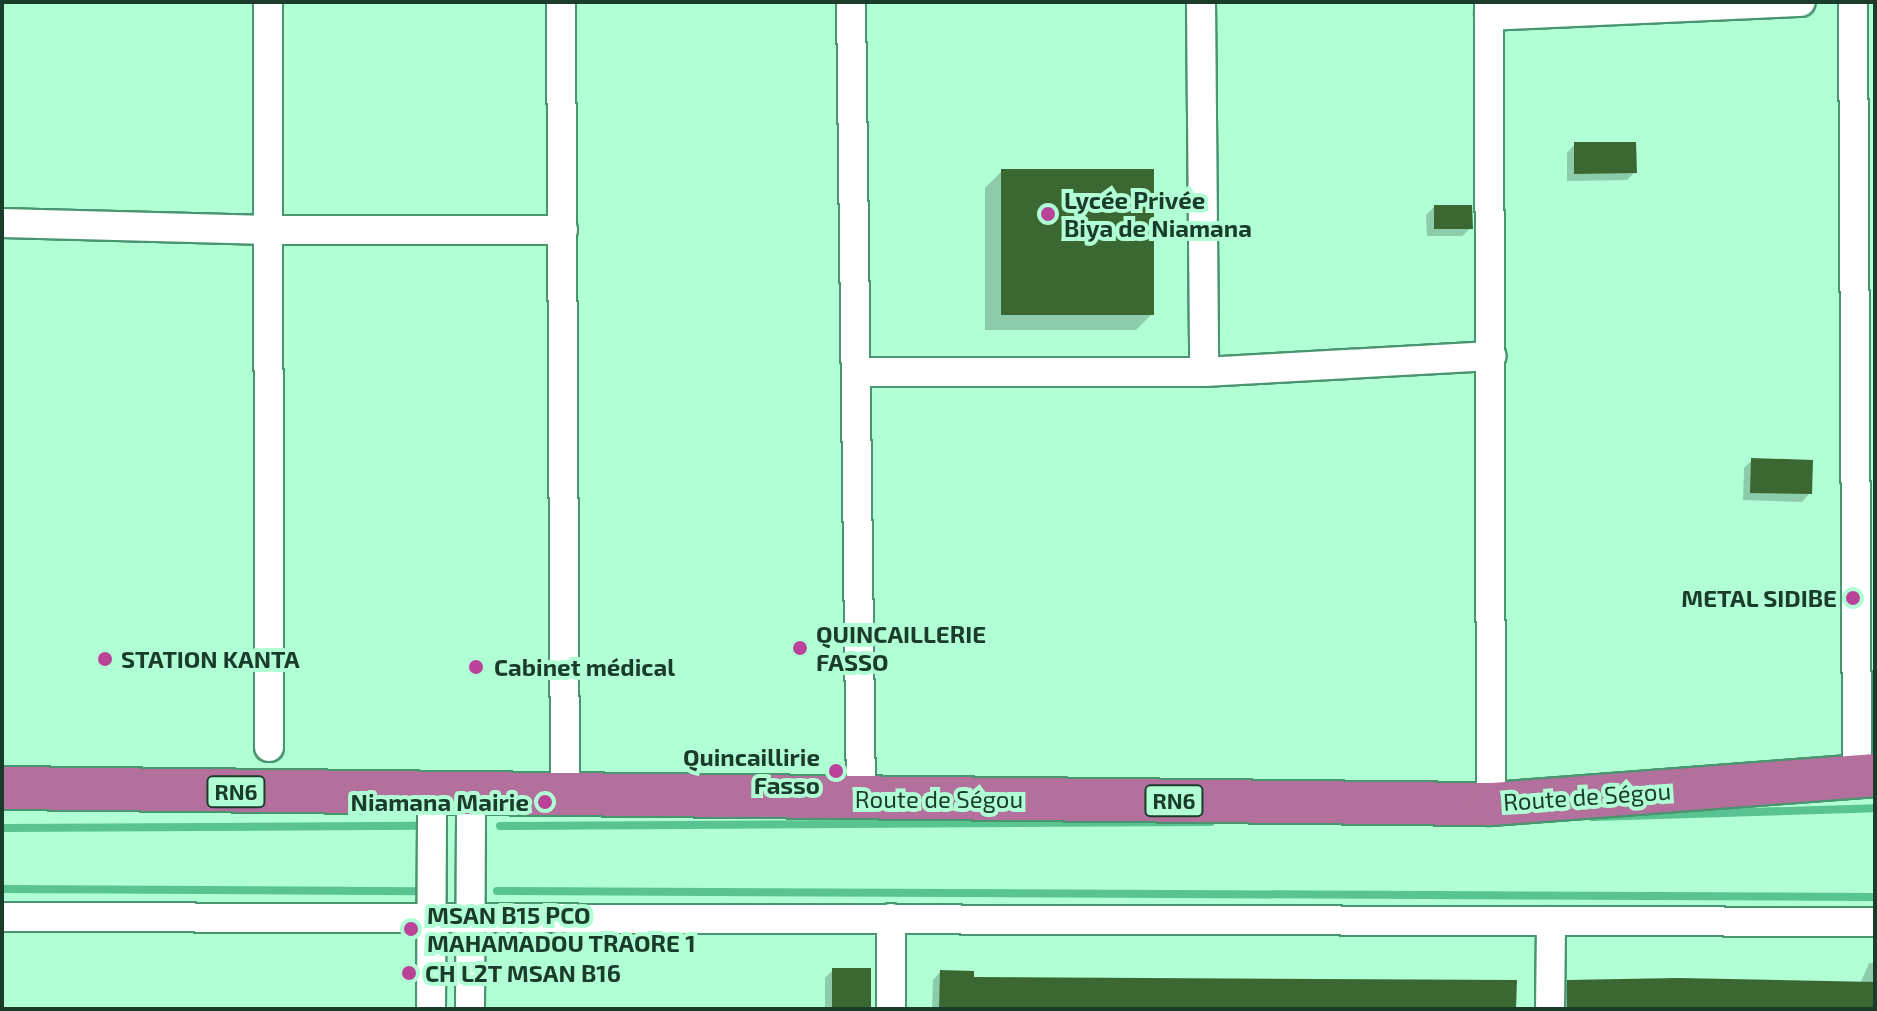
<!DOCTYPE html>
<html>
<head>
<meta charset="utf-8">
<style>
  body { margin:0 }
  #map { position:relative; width:1877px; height:1011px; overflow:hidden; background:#b0ffd5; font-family:"Exo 2",sans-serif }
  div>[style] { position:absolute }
  .shadow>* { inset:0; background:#0003 }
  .stream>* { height:8px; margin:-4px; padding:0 4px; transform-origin:4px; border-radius:4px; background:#59c491 }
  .building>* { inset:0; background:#3b6832 }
  .roads { filter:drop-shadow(2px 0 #489570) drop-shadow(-2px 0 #489570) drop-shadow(0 2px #489570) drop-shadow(0 -2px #489570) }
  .minor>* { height:28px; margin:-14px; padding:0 14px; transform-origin:14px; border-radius:14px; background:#fff }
  .highway>* { height:42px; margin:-21px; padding:0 21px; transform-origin:21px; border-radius:21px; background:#b3709c }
  .dots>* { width:22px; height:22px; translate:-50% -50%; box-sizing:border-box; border:4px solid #b0ffd5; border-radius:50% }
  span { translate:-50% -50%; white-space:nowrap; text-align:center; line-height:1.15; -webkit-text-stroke:8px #b0ffd5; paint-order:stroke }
  .shield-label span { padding:2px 6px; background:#b0ffd5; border:2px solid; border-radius:6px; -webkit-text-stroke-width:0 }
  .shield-label { font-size:22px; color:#1b3b2b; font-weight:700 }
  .poi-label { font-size:24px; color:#1b3b2b; font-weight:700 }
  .left { translate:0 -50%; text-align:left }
  .right { translate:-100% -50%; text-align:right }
  .street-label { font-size:24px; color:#1b3b2b }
  .frame { position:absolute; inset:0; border:4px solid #1b3b2b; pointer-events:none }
</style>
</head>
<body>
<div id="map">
  <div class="shadow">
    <div style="clip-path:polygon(1575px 144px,1635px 172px,1627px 180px,1567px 181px,1567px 153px)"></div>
    <div style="clip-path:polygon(1002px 171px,1152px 314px,1136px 330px,985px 330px,985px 188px)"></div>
    <div style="clip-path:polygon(1434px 207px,1471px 228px,1462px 236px,1427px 236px,1426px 215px)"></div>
    <div style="clip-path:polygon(1752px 460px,1810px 493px,1802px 502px,1743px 500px,1744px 468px)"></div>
    <div style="clip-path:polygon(1869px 963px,1875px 963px,1875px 1009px,1560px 1009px,1561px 989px,1568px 982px,1860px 984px)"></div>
    <div style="clip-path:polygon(833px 970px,868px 1009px,825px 1009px,825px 978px)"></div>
    <div style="clip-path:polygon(940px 972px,972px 979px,1515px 1009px,932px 1009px,933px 980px)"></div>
  </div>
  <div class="stream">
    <div style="left:1593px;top:817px;width:282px;rotate:-1.8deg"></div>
    <div style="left:500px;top:826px;width:711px;rotate:-0.32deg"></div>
    <div style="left:2px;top:828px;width:417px;rotate:-0.3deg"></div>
    <div style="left:2px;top:889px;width:416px;rotate:0.3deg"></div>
    <div style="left:497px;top:891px;width:1378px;rotate:0.25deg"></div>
  </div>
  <div class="building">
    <div style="clip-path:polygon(1574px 142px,1636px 142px,1637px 173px,1574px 174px)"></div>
    <div style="clip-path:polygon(1001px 169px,1154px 169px,1154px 315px,1001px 315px)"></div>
    <div style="clip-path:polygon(1434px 205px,1472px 205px,1473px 229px,1434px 229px)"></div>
    <div style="clip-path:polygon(1751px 458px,1813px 460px,1812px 494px,1750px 493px)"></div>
    <div style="clip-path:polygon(832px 968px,871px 968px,871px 1009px,832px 1009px)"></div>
    <div style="clip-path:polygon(940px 970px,974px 971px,974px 977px,1517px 980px,1516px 1009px,939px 1009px)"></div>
    <div style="clip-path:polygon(1678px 978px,1875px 982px,1874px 1009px,1567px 1009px,1567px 980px)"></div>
  </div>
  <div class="roads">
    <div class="minor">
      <div style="left:268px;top:2px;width:745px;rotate:89.92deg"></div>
      <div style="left:561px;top:2px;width:794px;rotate:89.71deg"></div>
      <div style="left:851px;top:2px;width:796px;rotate:89.28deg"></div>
      <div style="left:1201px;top:2px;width:370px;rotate:89.5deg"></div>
      <div style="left:1489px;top:2px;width:802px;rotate:89.86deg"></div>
      <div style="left:1853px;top:2px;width:774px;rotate:89.7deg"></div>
      <div style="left:1489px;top:16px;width:312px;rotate:-2.6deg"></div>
      <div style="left:2px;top:223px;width:267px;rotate:1.5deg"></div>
      <div style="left:269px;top:230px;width:294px"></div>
      <div style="left:856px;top:372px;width:348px"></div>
      <div style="left:1204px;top:372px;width:288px;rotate:-3.2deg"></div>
      <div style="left:2px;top:917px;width:1873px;rotate:0.15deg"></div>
      <div style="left:431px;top:1009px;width:215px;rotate:-89.7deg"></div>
      <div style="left:470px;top:1009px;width:215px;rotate:-89.7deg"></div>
      <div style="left:891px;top:1009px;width:91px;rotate:-90deg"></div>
      <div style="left:1550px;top:1009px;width:88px;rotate:-89.3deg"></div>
    </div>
    <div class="highway">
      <div style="left:2px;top:788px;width:1489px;rotate:0.62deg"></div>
      <div style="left:1491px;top:804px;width:385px;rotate:-4.3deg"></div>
    </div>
  </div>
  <div class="dots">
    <div style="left:1048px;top:214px;background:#ba4399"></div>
    <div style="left:1853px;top:598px;background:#ba4399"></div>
    <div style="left:800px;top:648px;background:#ba4399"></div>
    <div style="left:105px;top:659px;background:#ba4399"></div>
    <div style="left:476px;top:667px;background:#ba4399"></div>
    <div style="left:836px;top:771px;background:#ba4399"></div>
    <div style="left:545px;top:802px;background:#ba4399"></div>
    <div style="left:411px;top:929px;background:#ba4399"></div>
    <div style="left:409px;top:973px;background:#ba4399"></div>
  </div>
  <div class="shield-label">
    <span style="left:236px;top:792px">RN6</span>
    <span style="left:1174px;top:801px">RN6</span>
  </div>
  <div class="poi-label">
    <span class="left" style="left:1064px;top:214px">Lycée Privée<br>Biya de Niamana</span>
    <span class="right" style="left:1837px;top:598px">METAL SIDIBE</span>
    <span class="left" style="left:816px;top:648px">QUINCAILLERIE<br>FASSO</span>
    <span class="left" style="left:121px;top:659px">STATION KANTA</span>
    <span class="left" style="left:494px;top:667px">Cabinet médical</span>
    <span class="right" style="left:820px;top:771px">Quincaillirie<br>Fasso</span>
    <span class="right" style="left:529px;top:802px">Niamana Mairie</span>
    <span class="left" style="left:427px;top:929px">MSAN B15 PCO<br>MAHAMADOU TRAORE 1</span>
    <span class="left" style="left:425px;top:973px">CH L2T MSAN B16</span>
  </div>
  <div class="street-label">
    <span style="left:1587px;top:796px;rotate:-4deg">Route de Ségou</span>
    <span style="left:939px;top:799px">Route de Ségou</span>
  </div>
  <div class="frame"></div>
</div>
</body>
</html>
